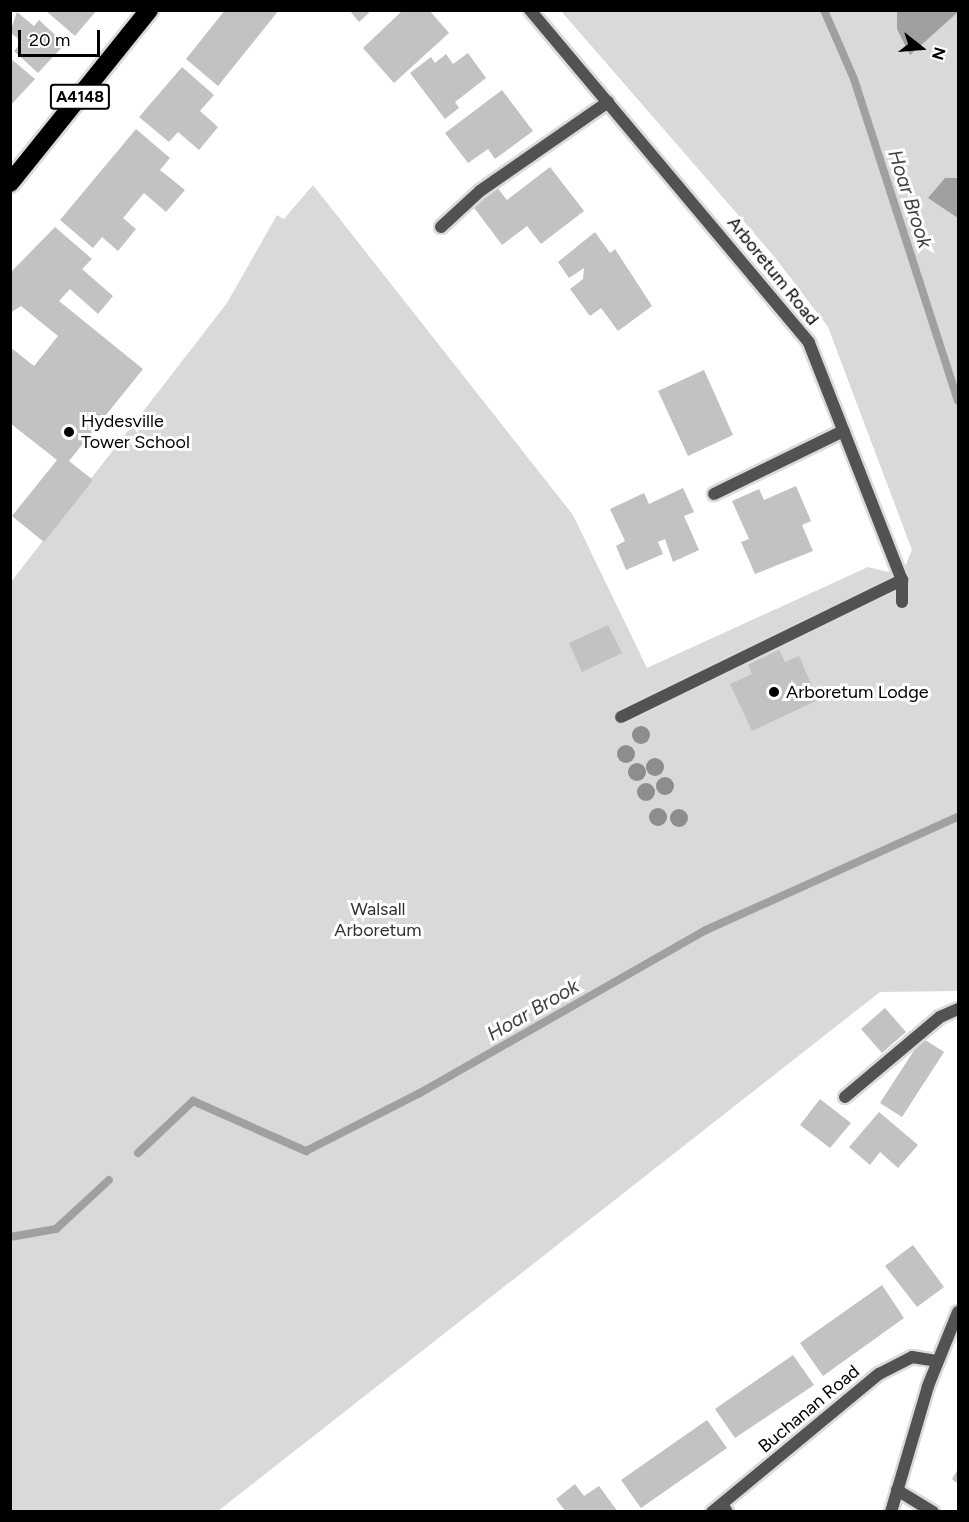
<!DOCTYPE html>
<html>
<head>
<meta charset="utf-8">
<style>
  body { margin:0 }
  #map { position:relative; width:969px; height:1522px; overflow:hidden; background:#fff; font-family:Figtree,sans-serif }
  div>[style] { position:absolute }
  .green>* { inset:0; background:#d9d9d9 }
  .water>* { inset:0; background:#a0a0a0 }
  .stream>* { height:8px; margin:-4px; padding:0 4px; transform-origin:4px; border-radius:4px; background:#a0a0a0 }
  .building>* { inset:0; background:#c2c2c2 }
  .roads { filter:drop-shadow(2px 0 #dbdbdb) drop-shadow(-2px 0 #dbdbdb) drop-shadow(0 2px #dbdbdb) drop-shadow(0 -2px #dbdbdb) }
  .lane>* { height:12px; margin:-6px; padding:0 6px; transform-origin:6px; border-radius:6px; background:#525252 }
  .street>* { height:12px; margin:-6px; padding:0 6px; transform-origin:6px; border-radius:6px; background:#525252 }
  .highway>* { height:18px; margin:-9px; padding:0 9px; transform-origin:9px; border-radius:9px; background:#000 }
  .trees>* { width:18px; height:18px; margin:-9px; border-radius:50%; background:#8d8d8d }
  .dots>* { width:16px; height:16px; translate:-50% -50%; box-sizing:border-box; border:3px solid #fff; border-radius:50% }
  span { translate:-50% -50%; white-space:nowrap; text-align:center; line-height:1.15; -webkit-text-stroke:6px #fff; paint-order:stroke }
  .shield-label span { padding:2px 4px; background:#fff; border:2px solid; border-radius:4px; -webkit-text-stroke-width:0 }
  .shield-label { font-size:16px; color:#000; font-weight:700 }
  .street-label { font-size:18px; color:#000 }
  .poi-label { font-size:18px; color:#000 }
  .left { translate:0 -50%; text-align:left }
  .park-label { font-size:18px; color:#303030 }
  .water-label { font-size:20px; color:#414141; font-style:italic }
  .frame { position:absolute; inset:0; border:12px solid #000; pointer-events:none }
  .north { position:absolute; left:891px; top:18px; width:60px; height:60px; -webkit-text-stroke:4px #fff; paint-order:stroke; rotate:107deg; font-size:16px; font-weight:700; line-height:24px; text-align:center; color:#000 }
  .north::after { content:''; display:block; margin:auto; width:21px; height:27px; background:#000; clip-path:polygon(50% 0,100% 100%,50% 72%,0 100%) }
  .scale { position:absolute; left:18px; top:30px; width:82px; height:27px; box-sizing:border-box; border:3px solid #000; border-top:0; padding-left:8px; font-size:18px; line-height:21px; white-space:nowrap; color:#000; -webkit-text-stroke:4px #fff; paint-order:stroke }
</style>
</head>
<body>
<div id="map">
  <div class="green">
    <div style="clip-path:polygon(561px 11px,958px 11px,958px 991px,880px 992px,218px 1511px,11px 1512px,11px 582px,227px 303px,277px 215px,284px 219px,313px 185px,573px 515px,647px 668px,868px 567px,888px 572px,906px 564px,912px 550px,828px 327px,773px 255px)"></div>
  </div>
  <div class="water">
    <div style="clip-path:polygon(897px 11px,958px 10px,958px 12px,910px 55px,897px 29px)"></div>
    <div style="clip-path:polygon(945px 178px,958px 178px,958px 218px,928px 198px)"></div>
  </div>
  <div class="stream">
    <div style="left:824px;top:10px;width:75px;rotate:66.5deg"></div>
    <div style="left:854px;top:79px;width:338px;rotate:72.1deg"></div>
    <div style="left:138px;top:1153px;width:76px;rotate:-43.4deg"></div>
    <div style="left:193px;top:1101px;width:124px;rotate:23.9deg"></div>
    <div style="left:306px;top:1151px;width:128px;rotate:-27deg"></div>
    <div style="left:420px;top:1093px;width:329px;rotate:-29.7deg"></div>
    <div style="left:706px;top:930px;width:276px;rotate:-24.2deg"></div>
    <div style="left:10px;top:1237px;width:47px;rotate:-9.9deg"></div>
    <div style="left:56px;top:1229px;width:72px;rotate:-42.8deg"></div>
  </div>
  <div class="building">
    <div style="clip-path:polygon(45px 10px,97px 10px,75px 36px)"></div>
    <div style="clip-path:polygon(225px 10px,279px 10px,218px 86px,186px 59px)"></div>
    <div style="clip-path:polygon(349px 10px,372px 10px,359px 22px)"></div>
    <div style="clip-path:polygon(403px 10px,429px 10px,449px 33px,394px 83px,363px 48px)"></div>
    <div style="clip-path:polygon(17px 12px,34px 26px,39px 20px,65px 44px,38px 73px,14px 51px,22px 42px,10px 32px)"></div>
    <div style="clip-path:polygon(468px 53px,486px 78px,455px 102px,459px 108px,445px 119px,410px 73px,431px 57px,435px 63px,446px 54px,453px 64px)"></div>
    <div style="clip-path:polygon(10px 58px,35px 79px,10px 106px)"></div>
    <div style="clip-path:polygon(182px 67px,214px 95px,200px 111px,218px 127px,199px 150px,178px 132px,169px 142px,139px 117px)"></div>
    <div style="clip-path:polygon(502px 90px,533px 131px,495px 159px,488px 149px,468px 163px,445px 133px)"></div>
    <div style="clip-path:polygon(136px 129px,170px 158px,160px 170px,185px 190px,166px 212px,144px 193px,123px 218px,136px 229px,118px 251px,102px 237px,93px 248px,60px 220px)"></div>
    <div style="clip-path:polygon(550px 167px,584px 211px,541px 244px,527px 226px,502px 245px,472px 205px,496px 186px,507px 200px)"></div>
    <div style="clip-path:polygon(55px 227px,92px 259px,82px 269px,113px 296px,98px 314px,70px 289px,59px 301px,143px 369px,69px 461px,93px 480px,44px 542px,12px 516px,57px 460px,10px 423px,10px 347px,34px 366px,58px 336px,21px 306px,10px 313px,10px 273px)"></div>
    <div style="clip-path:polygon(595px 232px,610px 253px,615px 249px,652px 306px,618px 331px,601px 308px,590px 316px,570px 289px,583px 279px,584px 268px,569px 278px,558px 262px)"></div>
    <div style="clip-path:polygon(704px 370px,733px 435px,688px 456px,658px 391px)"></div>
    <div style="clip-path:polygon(796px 486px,811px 521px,802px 525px,813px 551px,755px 574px,741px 542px,749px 539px,732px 501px,759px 489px,764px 500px)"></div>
    <div style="clip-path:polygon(683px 488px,694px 512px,684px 516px,699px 550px,673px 562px,665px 539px,658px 542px,663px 554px,626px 570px,616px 546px,625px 541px,610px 509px,644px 493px,649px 504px)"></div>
    <div style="clip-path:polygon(608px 625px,622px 653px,582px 672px,569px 643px)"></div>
    <div style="clip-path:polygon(779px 650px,785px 662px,799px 656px,818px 700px,752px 731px,730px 684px,752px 674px,748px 664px)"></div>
    <div style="clip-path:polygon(885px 1008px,906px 1032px,882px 1053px,861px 1029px)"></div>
    <div style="clip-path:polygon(922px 1038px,944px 1052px,902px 1117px,880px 1103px)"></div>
    <div style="clip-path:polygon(820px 1099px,851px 1123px,830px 1148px,800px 1125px)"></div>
    <div style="clip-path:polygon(879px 1112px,918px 1145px,898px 1168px,880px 1152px,870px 1165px,849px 1147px)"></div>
    <div style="clip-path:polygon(913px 1245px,944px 1287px,917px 1307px,885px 1266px)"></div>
    <div style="clip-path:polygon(882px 1285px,904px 1318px,823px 1376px,800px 1343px)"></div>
    <div style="clip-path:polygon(793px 1355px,814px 1385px,735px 1438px,715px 1409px)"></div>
    <div style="clip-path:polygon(707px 1420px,727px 1448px,641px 1508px,621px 1480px)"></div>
    <div style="clip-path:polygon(958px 1469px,958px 1484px,952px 1479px)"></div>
    <div style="clip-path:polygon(575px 1484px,584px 1496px,599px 1486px,618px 1512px,566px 1512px,556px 1499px)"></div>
  </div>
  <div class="roads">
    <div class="lane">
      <div style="left:441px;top:227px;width:53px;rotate:-42.7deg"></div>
      <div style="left:480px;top:191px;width:156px;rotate:-34.8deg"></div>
      <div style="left:714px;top:494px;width:144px;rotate:-26deg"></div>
      <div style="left:621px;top:717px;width:313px;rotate:-26deg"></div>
      <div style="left:845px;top:1097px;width:124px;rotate:-40.1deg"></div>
      <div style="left:940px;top:1017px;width:20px;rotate:-24deg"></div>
      <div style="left:897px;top:1490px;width:42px;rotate:31.4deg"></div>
      <div style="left:722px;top:1504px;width:9px;rotate:58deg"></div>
    </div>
    <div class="street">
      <div style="left:530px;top:10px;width:434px;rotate:50deg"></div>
      <div style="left:809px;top:343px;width:255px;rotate:68.6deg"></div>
      <div style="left:902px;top:580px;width:22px;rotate:90deg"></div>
      <div style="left:712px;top:1512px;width:217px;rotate:-39.6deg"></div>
      <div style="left:879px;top:1374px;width:37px;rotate:-27deg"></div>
      <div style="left:912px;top:1357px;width:26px;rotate:9deg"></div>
      <div style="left:891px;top:1512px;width:131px;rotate:-73.6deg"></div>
      <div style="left:928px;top:1386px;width:80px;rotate:-67.9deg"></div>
    </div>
    <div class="highway">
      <div style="left:10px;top:183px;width:222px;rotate:-51.2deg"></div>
    </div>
  </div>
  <div class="trees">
    <div style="left:641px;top:735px"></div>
    <div style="left:626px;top:754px"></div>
    <div style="left:655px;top:767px"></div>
    <div style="left:637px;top:772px"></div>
    <div style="left:665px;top:786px"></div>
    <div style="left:646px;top:792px"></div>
    <div style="left:658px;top:817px"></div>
    <div style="left:679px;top:818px"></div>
  </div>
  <div class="dots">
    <div style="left:69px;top:432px;background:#000"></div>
    <div style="left:774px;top:692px;background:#000"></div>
  </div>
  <div class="shield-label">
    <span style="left:80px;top:97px">A4148</span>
  </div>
  <div class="street-label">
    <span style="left:773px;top:271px;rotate:51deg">Arboretum Road</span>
    <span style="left:809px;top:1409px;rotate:-40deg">Buchanan Road</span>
  </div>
  <div class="poi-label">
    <span class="left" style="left:81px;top:432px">Hydesville<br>Tower School</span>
    <span class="left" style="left:786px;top:692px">Arboretum Lodge</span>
  </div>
  <div class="park-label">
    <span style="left:378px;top:920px">Walsall<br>Arboretum</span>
  </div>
  <div class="water-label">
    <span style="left:910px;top:199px;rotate:72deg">Hoar Brook</span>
    <span style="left:533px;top:1010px;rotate:-30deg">Hoar Brook</span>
  </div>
  <div class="frame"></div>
  <div class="north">N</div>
  <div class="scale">20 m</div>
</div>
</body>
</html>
